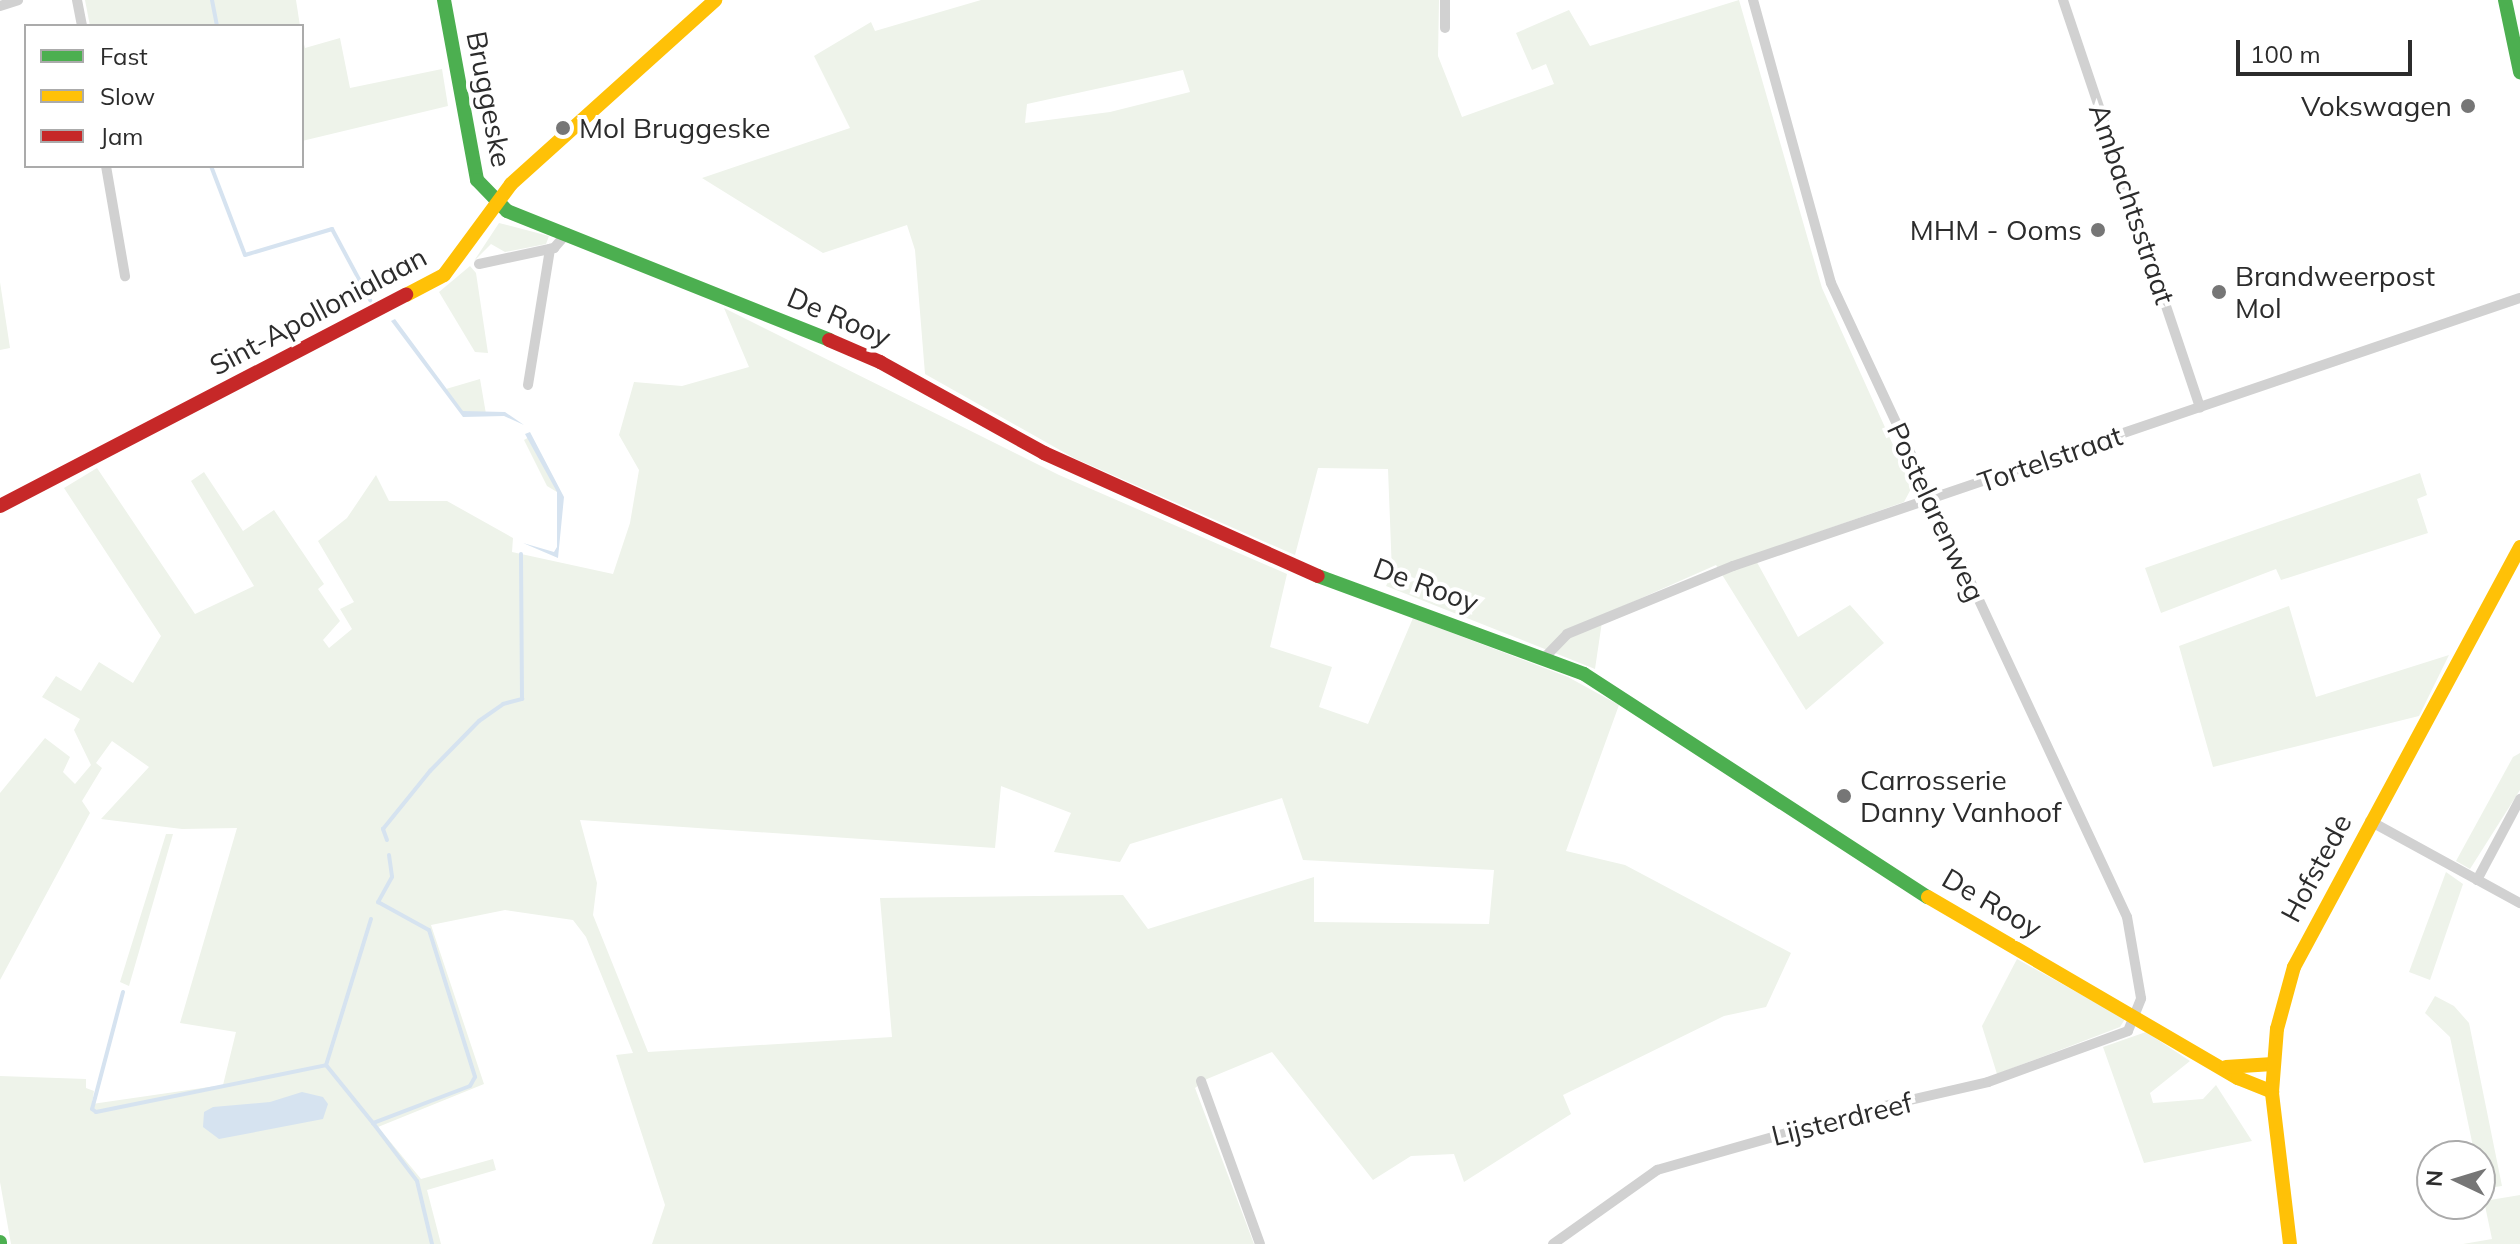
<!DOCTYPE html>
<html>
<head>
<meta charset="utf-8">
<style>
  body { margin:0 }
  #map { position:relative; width:2520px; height:1244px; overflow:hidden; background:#fff; font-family:Mulish,sans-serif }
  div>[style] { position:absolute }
  .green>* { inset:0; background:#eef3ea }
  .water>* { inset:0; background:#d6e3f0 }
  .stream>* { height:4px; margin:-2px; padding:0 2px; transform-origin:2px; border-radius:2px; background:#d6e3f0 }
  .street>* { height:10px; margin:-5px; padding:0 5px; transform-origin:5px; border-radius:5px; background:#d1d1d1 }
  .fast>* { height:14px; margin:-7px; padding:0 7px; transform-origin:7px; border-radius:7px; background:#4caf50 }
  .slow>* { height:14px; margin:-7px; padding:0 7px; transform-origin:7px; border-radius:7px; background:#ffc107 }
  .jam>* { height:14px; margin:-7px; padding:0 7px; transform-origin:7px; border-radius:7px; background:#c62828 }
  .dots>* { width:22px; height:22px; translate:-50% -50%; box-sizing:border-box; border:4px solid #fff; border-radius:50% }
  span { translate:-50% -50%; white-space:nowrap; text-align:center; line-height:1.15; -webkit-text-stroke:8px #fff; paint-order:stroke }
  .street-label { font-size:28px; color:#2c2c2c }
  .poi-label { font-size:28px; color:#2c2c2c }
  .right { translate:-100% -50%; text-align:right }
  .left { translate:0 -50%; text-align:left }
  .legend { position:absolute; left:24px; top:24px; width:280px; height:144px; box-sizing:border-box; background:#fff; border:2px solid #ababab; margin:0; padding:10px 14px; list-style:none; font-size:24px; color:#2c2c2c }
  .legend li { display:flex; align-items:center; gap:16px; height:40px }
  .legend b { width:40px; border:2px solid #ababab }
  .north { position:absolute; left:2416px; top:1140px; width:80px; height:80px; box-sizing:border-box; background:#fff; border:2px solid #ababab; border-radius:50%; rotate:274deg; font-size:22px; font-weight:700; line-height:32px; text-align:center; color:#2c2c2c }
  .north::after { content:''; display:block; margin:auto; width:28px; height:36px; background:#767676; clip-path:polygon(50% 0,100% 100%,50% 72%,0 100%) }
  .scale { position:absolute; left:2236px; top:40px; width:176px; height:36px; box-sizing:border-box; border:4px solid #2c2c2c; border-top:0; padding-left:10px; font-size:24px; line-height:28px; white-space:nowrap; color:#2c2c2c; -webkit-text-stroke:6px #fff; paint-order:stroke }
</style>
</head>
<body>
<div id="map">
  <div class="green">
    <div style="clip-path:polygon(85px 0,296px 0,300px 26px,90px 26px)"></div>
    <div style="clip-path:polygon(evenodd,981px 0,1439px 0,1438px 56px,1462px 117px,1554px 84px,1546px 64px,1532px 70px,1516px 33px,1569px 10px,1590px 46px,1739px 0,1822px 288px,1912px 487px,1904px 502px,1753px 555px,1798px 637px,1850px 605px,1884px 643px,1806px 710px,1716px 565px,1603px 615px,1595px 669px,1386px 586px,1392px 573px,1388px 469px,1318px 468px,1295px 555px,1074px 458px,925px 374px,915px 250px,907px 225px,823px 253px,702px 178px,850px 128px,814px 56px,871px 22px,875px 31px,981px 0,1183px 70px,1190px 92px,1110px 112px,1025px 123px,1027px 104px,1183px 70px)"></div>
    <div style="clip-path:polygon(302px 36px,305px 48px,340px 38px,350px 88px,442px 69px,448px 106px,302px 141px)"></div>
    <div style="clip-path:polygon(499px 223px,549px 236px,546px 244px,505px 252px,491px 244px,474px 261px)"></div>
    <div style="clip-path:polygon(470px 266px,476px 273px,488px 353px,475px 352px,439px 292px)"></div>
    <div style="clip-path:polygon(0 282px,10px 348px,0 350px)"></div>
    <div style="clip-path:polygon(evenodd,724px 308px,1059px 475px,1287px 574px,1270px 647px,1332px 667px,1319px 707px,1368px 724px,1413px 618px,1568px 677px,1619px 705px,1566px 851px,1625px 865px,1791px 953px,1766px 1007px,1724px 1016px,1563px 1095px,1571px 1114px,1464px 1182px,1454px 1154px,1411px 1156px,1373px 1180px,1272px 1052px,1207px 1079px,1195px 1088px,1254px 1244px,652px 1244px,665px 1205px,616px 1055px,633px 1053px,586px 937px,573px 920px,505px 910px,431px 925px,484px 1084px,378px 1127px,421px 1179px,493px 1159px,496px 1170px,427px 1190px,441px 1244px,11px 1244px,0 1182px,0 1076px,86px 1079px,86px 1088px,94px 1091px,92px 1104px,223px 1085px,236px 1032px,180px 1023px,237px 828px,182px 829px,101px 819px,149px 767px,112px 741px,96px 763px,102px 768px,82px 801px,90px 813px,0 980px,0 793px,45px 738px,70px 757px,63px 772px,75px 784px,91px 765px,74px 730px,80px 719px,42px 697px,56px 676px,81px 691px,99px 662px,133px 683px,161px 636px,64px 488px,97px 468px,195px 614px,254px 586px,191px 481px,204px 472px,243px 531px,274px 510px,324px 584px,318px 589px,340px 621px,323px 640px,329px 648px,352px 629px,340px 609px,354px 602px,318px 541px,347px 518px,376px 475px,389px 501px,447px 501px,513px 538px,512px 552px,613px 574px,630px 523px,639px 470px,619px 435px,634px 382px,682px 386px,749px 367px,724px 308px,1001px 786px,1071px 813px,1054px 852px,1120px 862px,1130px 844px,1282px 798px,1303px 860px,1494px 870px,1489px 924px,1314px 922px,1314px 877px,1148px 929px,1123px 895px,880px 898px,892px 1037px,648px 1052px,593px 915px,597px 883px,580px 820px,995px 848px,1001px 786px)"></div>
    <div style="clip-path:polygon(480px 379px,486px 414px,462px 411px,446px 389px)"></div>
    <div style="clip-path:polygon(531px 436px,559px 489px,557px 492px,547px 486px,524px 440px)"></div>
    <div style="clip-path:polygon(2420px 473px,2427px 495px,2417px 499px,2428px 533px,2281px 580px,2276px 569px,2161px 613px,2145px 568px)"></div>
    <div style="clip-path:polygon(2289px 606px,2316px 697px,2449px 655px,2419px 716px,2213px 767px,2179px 646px)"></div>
    <div style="clip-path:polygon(2520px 753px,2520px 790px,2470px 869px,2456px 861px,2513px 757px)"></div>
    <div style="clip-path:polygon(166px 834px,173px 834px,129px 986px,120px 982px)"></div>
    <div style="clip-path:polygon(2446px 872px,2463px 884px,2430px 980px,2409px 972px)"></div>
    <div style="clip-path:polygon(2017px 959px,2125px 1019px,2120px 1027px,1997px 1074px,1982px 1026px)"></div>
    <div style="clip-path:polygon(2435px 996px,2454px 1006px,2469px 1023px,2502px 1186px,2482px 1189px,2480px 1156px,2475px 1156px,2450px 1037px,2425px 1013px)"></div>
    <div style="clip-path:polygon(2146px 1032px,2190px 1061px,2150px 1093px,2153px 1103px,2203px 1099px,2216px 1085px,2252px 1141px,2144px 1163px,2103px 1047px)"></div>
    <div style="clip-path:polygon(2520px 1195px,2520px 1244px,2463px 1244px,2492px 1239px,2484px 1201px)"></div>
  </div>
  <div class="water">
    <div style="clip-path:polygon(395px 319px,463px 411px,505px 412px,524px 425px,504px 416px,463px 417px,391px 321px)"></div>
    <div style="clip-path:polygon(530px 432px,564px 497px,558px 558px,523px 543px,554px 552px,557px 547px,557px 492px,525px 434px)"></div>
    <div style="clip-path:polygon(302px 1092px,323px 1097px,328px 1104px,323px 1119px,219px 1139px,203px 1127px,204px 1112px,213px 1107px,270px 1102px)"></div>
  </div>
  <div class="stream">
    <div style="left:212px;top:0;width:26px;rotate:79deg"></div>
    <div style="left:211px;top:166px;width:95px;rotate:69.1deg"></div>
    <div style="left:245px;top:255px;width:91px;rotate:-16.6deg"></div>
    <div style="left:332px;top:229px;width:81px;rotate:61.8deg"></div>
    <div style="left:387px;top:840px;width:12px;rotate:-110deg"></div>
    <div style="left:383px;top:829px;width:75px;rotate:-51deg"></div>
    <div style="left:430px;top:771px;width:70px;rotate:-45.6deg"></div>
    <div style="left:479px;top:721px;width:29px;rotate:-35deg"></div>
    <div style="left:503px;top:704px;width:20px;rotate:-15deg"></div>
    <div style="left:522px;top:699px;width:145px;rotate:-90.4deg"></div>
    <div style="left:389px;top:855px;width:22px;rotate:82deg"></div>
    <div style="left:392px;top:877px;width:29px;rotate:119deg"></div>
    <div style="left:378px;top:902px;width:58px;rotate:28.8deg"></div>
    <div style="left:429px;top:930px;width:154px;rotate:72.6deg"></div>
    <div style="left:475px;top:1077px;width:10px;rotate:119deg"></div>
    <div style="left:470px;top:1086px;width:104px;rotate:159.1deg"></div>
    <div style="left:373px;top:1123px;width:73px;rotate:52.8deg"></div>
    <div style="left:417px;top:1181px;width:65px;rotate:76.6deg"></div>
    <div style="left:371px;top:919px;width:153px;rotate:107.1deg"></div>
    <div style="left:326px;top:1065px;width:75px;rotate:51deg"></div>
    <div style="left:123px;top:992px;width:121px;rotate:104.8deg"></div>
    <div style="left:92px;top:1109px;width:5px;rotate:37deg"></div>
    <div style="left:96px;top:1112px;width:235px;rotate:-11.5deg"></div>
  </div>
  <div class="street">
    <div style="left:77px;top:0;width:26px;rotate:79deg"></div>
    <div style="left:2063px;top:0;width:430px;rotate:71.4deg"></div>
    <div style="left:0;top:6px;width:19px;rotate:-18deg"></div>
    <div style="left:1445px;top:28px;width:28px;rotate:-90deg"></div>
    <div style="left:106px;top:166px;width:112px;rotate:80.2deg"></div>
    <div style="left:479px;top:264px;width:77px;rotate:-12deg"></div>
    <div style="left:554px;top:248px;width:20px;rotate:-49deg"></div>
    <div style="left:528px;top:385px;width:138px;rotate:-80.8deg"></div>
    <div style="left:1546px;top:656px;width:30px;rotate:-46deg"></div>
    <div style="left:1567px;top:634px;width:179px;rotate:-22.3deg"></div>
    <div style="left:1733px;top:566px;width:831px;rotate:-18.81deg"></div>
    <div style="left:2370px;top:821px;width:171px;rotate:28.7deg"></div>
    <div style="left:2477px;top:880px;width:92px;rotate:-62deg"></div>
    <div style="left:1201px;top:1081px;width:173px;rotate:70.1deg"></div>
    <div style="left:1553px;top:1244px;width:128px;rotate:-35.4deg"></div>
    <div style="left:1657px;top:1170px;width:223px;rotate:-15.9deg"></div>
    <div style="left:1871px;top:1109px;width:120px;rotate:-13deg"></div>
    <div style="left:1988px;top:1082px;width:149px;rotate:-20deg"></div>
    <div style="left:2128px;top:1031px;width:35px;rotate:-68deg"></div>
    <div style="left:2141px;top:998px;width:82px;rotate:-99.8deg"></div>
    <div style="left:2127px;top:917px;width:700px;rotate:-115.03deg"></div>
    <div style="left:1831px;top:283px;width:294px;rotate:-105.4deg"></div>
  </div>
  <div class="fast">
    <div style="left:444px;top:0;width:183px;rotate:79.6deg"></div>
    <div style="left:477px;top:180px;width:43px;rotate:45.9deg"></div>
    <div style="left:507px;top:211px;width:347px;rotate:21.8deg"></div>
    <div style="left:2505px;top:0;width:74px;rotate:78.2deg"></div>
    <div style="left:1318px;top:576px;width:283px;rotate:20.2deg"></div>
    <div style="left:1584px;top:674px;width:410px;rotate:33deg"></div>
    <div style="left:0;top:1242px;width:2px;rotate:90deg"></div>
  </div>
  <div class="slow">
    <div style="left:406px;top:295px;width:43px;rotate:-27.8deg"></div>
    <div style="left:444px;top:275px;width:113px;rotate:-53.6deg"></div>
    <div style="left:511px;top:184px;width:275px;rotate:-42deg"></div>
    <div style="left:1928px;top:897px;width:359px;rotate:30.3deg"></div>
    <div style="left:2238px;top:1078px;width:37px;rotate:22deg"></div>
    <div style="left:2226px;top:1067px;width:47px;rotate:-3.7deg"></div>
    <div style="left:2290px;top:1244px;width:153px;rotate:-96.8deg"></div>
    <div style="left:2272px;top:1092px;width:63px;rotate:-85.5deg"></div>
    <div style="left:2277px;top:1029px;width:64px;rotate:-74.7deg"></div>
    <div style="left:2294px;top:967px;width:477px;rotate:-61.7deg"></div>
  </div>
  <div class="jam">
    <div style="left:829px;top:340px;width:56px;rotate:23.3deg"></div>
    <div style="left:880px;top:362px;width:188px;rotate:29deg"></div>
    <div style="left:1044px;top:453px;width:300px;rotate:24.2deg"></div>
    <div style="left:0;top:506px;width:458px;rotate:-27.5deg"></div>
  </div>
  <div class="dots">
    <div style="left:2468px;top:106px;background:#767676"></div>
    <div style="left:563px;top:128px;background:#767676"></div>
    <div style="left:2098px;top:230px;background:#767676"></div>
    <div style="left:2219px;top:292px;background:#767676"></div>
    <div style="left:1844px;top:796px;background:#767676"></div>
  </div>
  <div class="street-label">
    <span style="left:489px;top:99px;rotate:79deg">Bruggeske</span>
    <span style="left:2132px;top:204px;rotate:71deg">Ambachtsstraat</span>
    <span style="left:318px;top:311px;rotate:-28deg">Sint-Apollonialaan</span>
    <span style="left:839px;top:317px;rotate:23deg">De Rooy</span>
    <span style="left:2050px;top:459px;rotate:-19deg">Tortelstraat</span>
    <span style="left:1936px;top:512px;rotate:65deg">Postelarenweg</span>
    <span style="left:1426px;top:585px;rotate:20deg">De Rooy</span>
    <span style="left:2316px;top:868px;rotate:-62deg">Hofstede</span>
    <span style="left:1992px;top:903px;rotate:30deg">De Rooy</span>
    <span style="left:1842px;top:1119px;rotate:-14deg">Lijsterdreef</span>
  </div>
  <div class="poi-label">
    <span class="right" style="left:2452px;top:106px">Vokswagen</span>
    <span class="left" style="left:579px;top:128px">Mol Bruggeske</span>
    <span class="right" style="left:2082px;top:230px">MHM - Ooms</span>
    <span class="left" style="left:2235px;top:292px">Brandweerpost<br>Mol</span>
    <span class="left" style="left:1860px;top:796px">Carrosserie<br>Danny Vanhoof</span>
  </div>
  <ul class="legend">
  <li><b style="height:10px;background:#4caf50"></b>Fast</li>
  <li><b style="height:10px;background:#ffc107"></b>Slow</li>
  <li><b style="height:10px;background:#c62828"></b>Jam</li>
  </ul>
  <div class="north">N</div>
  <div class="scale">100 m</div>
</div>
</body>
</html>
